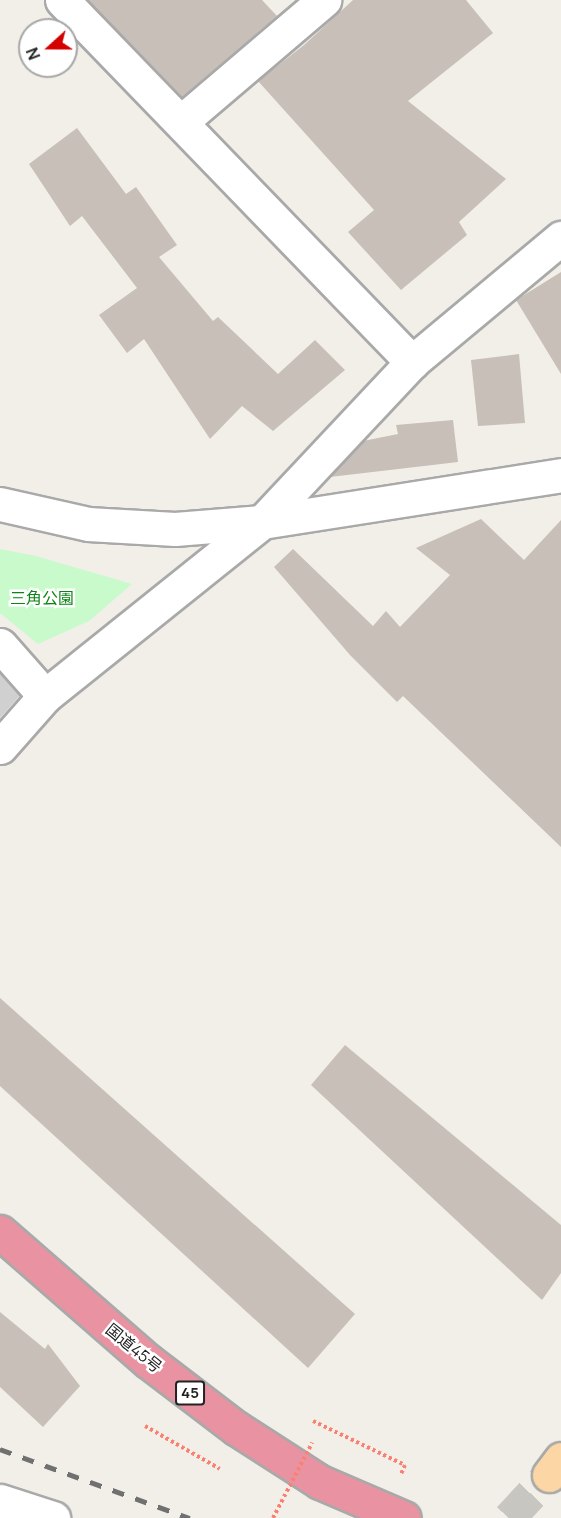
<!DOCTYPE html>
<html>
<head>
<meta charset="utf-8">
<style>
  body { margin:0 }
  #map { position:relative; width:561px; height:1518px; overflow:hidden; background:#f2efe9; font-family:Manrope,"Noto Sans JP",sans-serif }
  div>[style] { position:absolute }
  .religious>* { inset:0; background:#d0d0d0 }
  .park>* { inset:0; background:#c8facc }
  .building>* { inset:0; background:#c7bfb8 }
  .major-tunnel>* { height:33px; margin-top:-16.5px; transform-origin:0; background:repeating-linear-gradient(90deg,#c8c6c1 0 33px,transparent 0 49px) }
  .path>* { height:4px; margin-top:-2px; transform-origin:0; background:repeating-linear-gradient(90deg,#fa8072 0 3px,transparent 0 6px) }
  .roads { filter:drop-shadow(2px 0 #a9a9a9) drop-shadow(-2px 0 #a9a9a9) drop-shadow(0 2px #a9a9a9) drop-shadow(0 -2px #a9a9a9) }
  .minor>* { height:33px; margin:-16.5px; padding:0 16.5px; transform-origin:16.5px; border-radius:16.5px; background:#fff }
  .major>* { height:33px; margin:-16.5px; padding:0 16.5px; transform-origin:16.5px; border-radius:16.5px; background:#fcd6a4 }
  .highway>* { height:33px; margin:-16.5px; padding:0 16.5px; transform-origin:16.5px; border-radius:16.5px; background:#e892a2 }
  .rail>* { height:4.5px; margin-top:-2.25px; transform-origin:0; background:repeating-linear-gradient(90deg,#707070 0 12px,transparent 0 24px) }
  .path-bridge>* { height:4px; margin-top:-2px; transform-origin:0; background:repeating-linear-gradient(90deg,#fa8072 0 3px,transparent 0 6px) }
  span { translate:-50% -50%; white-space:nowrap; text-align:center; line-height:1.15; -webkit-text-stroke:5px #fff; paint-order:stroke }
  .shield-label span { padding:2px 4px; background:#fff; border:2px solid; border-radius:4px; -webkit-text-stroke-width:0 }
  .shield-label { font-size:15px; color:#222; font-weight:700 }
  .park-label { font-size:16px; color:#0c8416 }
  .street-label { font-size:16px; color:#222 }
  .north { position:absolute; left:18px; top:18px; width:60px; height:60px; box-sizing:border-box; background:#fff; border:2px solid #a7a7a7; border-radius:50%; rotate:249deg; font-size:16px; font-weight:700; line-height:24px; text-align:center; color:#222 }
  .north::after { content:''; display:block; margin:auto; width:21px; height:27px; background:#d40000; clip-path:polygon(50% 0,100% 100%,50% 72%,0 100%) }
</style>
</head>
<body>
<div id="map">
  <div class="religious">
    <div style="clip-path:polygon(0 663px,24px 691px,0 718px)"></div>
  </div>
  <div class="park">
    <div style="clip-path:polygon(0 549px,36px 556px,132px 584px,89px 621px,38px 644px,0 613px)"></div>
  </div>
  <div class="building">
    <div style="clip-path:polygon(88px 0,262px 0,277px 16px,182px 97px)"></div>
    <div style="clip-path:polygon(353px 0,466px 0,493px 33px,408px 101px,506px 179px,459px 222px,467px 235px,401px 290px,348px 232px,374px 210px,258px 81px,304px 45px)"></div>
    <div style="clip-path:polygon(77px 128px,126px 194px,136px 187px,177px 245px,159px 257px,213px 321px,218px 317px,278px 374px,315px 340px,345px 370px,273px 431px,242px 406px,210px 439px,144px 339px,127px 353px,99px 315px,137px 288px,82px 216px,70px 226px,29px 164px)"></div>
    <div style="clip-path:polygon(561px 272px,561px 374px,516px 300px)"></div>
    <div style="clip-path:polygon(519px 354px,525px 423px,478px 426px,471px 360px)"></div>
    <div style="clip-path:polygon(453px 420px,458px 462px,330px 477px,363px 441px,398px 434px,396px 425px)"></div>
    <div style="clip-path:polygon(481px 519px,524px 560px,561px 520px,561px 847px,403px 696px,397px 702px,350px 655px,274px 567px,293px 549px,373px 626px,386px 611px,400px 627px,450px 575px,416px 548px)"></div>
    <div style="clip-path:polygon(0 998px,355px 1314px,308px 1368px,0 1086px)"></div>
    <div style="clip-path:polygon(345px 1045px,561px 1225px,561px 1273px,542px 1300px,311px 1085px)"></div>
    <div style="clip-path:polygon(0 1312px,45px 1349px,48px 1344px,80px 1386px,43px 1427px,0 1387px)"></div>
  </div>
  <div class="major-tunnel">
    <div style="left:509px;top:1518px;width:59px;rotate:-47.1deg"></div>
  </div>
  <div class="path">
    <div style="left:313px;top:1421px;width:102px;rotate:25.6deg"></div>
    <div style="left:405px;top:1465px;width:10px;rotate:114deg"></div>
    <div style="left:145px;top:1426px;width:86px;rotate:29.8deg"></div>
  </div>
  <div class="roads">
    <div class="minor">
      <div style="left:62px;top:0;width:504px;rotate:45.97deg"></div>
      <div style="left:182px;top:121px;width:187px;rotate:-40.4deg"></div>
      <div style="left:0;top:504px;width:90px;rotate:12.8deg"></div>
      <div style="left:88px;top:524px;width:87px;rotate:3.3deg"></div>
      <div style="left:175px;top:529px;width:87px;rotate:-4.6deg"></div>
      <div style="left:262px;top:522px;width:303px;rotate:-8.9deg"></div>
      <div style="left:0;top:645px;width:68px;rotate:48.6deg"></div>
      <div style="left:0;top:747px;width:68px;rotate:-48.6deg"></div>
      <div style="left:45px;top:696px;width:278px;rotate:-38.7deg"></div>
      <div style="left:262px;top:522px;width:219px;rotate:-46.8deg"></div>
      <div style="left:412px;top:362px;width:194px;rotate:-39.8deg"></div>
      <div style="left:0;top:1501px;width:56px;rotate:17.8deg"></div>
    </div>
    <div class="major">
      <div style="left:549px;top:1475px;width:20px;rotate:-53deg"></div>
    </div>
    <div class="highway">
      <div style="left:0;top:1232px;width:196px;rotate:41.1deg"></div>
      <div style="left:148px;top:1361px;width:111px;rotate:37.3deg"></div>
      <div style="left:236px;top:1428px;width:100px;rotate:32.7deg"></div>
      <div style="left:320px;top:1482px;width:91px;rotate:23.2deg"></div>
    </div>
  </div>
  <div class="rail">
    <div style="left:0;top:1449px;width:202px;rotate:20deg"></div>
  </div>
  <div class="path-bridge">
    <div style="left:273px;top:1518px;width:85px;rotate:-62.5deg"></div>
  </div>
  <div class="shield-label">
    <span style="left:190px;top:1393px">45</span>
  </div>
  <div class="park-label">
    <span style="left:42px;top:598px">三角公園</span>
  </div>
  <div class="street-label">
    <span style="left:134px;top:1348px;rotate:39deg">国道45号</span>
  </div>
  <div class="north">N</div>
</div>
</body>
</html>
